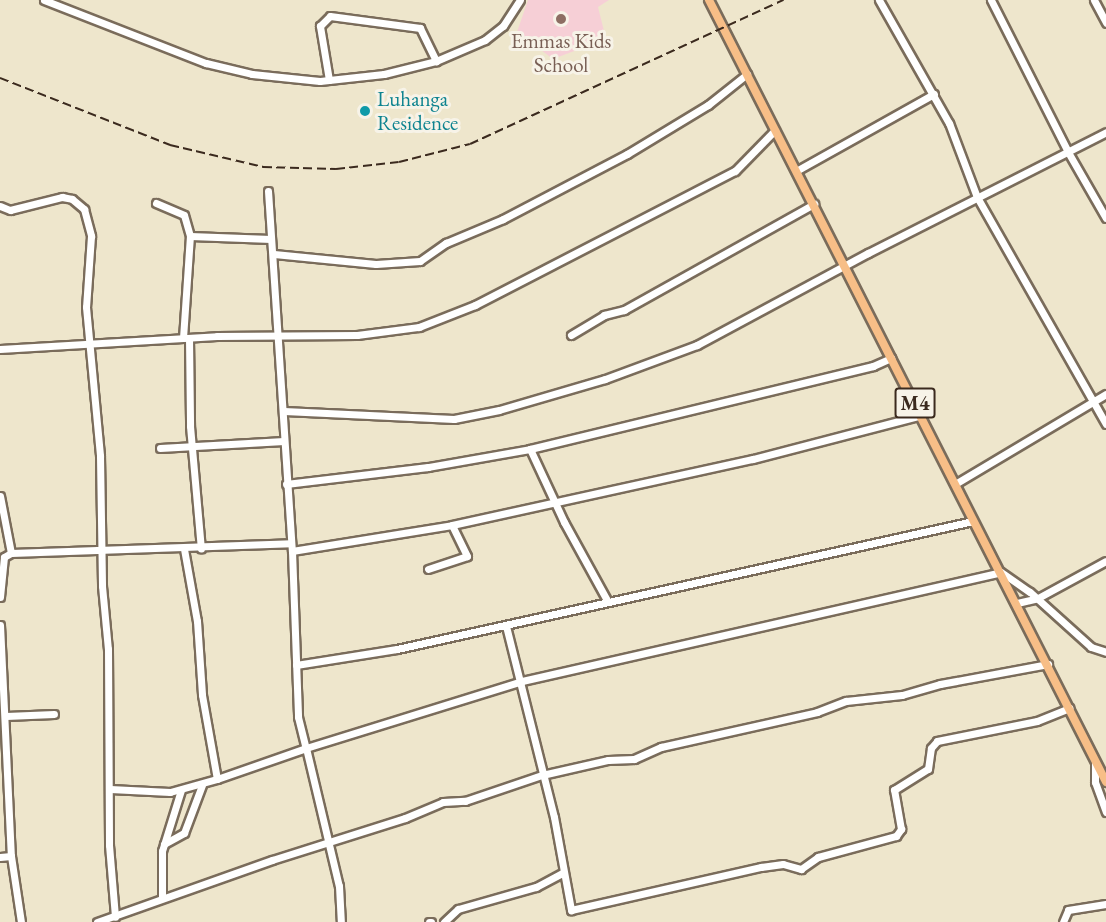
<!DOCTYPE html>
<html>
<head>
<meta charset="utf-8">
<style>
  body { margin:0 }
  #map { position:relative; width:1106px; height:922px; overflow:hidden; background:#eee6cc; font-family:"EB Garamond",serif }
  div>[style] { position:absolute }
  .built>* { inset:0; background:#f6cfd6 }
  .roads { filter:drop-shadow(2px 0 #7a6c5b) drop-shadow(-2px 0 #7a6c5b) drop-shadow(0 2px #7a6c5b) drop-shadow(0 -2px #7a6c5b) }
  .minor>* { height:7px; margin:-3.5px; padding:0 3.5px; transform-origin:3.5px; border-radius:3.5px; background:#fff }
  .major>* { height:8px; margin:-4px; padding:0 4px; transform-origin:4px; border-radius:4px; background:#f7be87 }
  .rail>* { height:1.5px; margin-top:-0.75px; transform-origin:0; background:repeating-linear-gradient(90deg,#3b2a1e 0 9px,transparent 0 13.5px) }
  .dots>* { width:16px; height:16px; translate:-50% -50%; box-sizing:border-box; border:3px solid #f7f3e8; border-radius:50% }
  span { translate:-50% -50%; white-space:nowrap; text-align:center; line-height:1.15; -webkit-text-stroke:6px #f7f3e8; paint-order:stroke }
  .shield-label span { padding:2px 4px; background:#f7f3e8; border:2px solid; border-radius:4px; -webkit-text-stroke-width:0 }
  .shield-label { font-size:20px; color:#3b2a1e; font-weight:700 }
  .education-label { font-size:21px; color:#785e54 }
  .culture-label { font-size:21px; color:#0d838f }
  .left { translate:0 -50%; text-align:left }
</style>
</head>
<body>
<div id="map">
  <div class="built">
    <div style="clip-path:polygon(528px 0,609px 0,598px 7px,606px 39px,553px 59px,517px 32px)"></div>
  </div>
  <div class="roads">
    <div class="minor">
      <div style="left:44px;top:0;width:174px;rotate:21.3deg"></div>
      <div style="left:206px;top:63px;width:47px;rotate:13.4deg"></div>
      <div style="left:252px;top:74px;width:68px;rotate:5.9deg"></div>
      <div style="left:320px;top:81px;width:64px;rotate:-6.2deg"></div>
      <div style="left:384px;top:74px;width:54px;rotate:-14deg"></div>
      <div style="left:436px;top:61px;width:53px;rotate:-23.2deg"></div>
      <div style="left:485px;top:40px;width:23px;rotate:-38deg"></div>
      <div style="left:503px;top:26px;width:31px;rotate:-57deg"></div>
      <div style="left:879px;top:0;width:142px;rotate:60.4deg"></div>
      <div style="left:949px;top:123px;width:79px;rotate:69.3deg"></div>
      <div style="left:977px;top:197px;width:261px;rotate:60.4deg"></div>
      <div style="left:991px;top:0;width:170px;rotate:63.1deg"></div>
      <div style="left:1068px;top:152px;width:76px;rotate:60.1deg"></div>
      <div style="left:1094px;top:0;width:26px;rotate:62deg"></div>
      <div style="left:329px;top:80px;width:55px;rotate:-99.5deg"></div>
      <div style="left:320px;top:26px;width:14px;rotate:-45deg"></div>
      <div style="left:330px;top:16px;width:91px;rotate:7.6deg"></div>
      <div style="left:420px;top:28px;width:37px;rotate:64deg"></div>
      <div style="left:796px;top:171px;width:158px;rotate:-29.2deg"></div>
      <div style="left:268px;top:191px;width:361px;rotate:86.2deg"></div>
      <div style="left:292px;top:551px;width:166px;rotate:87.9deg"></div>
      <div style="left:298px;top:717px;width:32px;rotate:76deg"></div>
      <div style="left:306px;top:748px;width:226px;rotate:-17.2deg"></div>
      <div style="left:522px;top:681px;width:491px;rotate:-12.8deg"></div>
      <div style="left:1001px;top:572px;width:35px;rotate:35deg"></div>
      <div style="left:1030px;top:592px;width:82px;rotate:42deg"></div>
      <div style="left:1091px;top:647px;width:16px;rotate:18deg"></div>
      <div style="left:156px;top:203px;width:30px;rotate:23deg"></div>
      <div style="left:184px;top:215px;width:22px;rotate:74deg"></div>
      <div style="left:190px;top:236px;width:81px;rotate:2.1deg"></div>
      <div style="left:0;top:206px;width:11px;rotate:22deg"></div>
      <div style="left:10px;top:210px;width:54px;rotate:-14deg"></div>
      <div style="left:62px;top:197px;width:10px;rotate:11deg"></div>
      <div style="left:72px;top:199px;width:16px;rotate:40deg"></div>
      <div style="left:84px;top:209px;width:28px;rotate:75deg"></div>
      <div style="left:91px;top:236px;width:71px;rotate:94deg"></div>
      <div style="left:86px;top:307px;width:150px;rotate:84.6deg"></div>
      <div style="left:100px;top:456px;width:130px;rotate:89.1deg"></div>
      <div style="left:102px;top:586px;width:63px;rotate:84.6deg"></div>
      <div style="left:108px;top:649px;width:196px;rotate:89.7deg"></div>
      <div style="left:109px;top:845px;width:72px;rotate:85.2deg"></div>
      <div style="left:274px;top:254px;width:102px;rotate:5.6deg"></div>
      <div style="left:376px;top:264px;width:44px;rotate:-3.9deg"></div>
      <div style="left:420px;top:261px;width:32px;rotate:-35deg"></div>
      <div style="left:446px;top:243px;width:62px;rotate:-22.8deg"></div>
      <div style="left:503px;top:219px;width:140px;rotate:-27.7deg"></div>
      <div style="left:627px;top:154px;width:95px;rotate:-31.2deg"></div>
      <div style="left:708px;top:105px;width:50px;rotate:-38.5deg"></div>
      <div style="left:571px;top:335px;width:39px;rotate:-31deg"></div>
      <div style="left:604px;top:315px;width:21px;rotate:-14deg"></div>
      <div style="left:624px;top:310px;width:218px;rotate:-29.2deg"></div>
      <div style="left:183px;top:338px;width:102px;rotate:-86.1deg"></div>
      <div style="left:189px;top:338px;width:88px;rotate:89.3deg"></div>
      <div style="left:190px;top:426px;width:123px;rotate:84.9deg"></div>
      <div style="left:0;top:349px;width:217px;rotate:-3.4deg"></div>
      <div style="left:217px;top:336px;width:140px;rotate:-0.4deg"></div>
      <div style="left:357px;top:335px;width:63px;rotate:-7.4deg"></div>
      <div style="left:419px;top:327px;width:60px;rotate:-21.4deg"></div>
      <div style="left:475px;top:305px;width:292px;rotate:-27.3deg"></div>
      <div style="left:735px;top:171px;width:57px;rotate:-45.7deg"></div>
      <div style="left:284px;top:411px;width:170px;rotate:2.7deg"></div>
      <div style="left:454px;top:419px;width:46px;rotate:-11.3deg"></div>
      <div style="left:499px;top:410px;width:110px;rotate:-16.3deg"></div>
      <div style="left:605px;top:379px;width:98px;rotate:-20.3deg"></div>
      <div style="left:697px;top:345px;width:194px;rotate:-28.3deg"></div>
      <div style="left:868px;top:253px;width:267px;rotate:-26.9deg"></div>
      <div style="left:160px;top:448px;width:124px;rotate:-3.2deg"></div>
      <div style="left:530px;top:449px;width:81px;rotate:65deg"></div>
      <div style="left:564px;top:522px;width:91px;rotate:61.2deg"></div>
      <div style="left:286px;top:484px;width:143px;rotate:-6.8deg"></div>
      <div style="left:428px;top:467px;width:104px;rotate:-10deg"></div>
      <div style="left:530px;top:449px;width:353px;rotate:-13.6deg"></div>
      <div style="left:873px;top:366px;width:20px;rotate:-24deg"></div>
      <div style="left:955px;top:484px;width:176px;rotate:-30.8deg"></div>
      <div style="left:0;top:496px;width:58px;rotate:79.1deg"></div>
      <div style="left:184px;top:549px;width:73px;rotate:79.8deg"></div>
      <div style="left:197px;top:621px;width:74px;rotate:86.1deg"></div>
      <div style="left:202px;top:695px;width:85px;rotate:79.9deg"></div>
      <div style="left:217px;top:779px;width:94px;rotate:-19.2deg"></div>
      <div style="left:306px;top:748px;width:142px;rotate:76.6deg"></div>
      <div style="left:339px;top:886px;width:36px;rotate:87deg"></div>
      <div style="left:292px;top:551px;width:162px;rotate:-9.2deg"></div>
      <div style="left:452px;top:525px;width:308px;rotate:-12.4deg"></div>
      <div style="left:753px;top:459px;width:175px;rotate:-14.6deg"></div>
      <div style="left:428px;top:569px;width:41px;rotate:-18.4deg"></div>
      <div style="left:467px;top:556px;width:34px;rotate:-116deg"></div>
      <div style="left:0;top:597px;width:40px;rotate:-84.3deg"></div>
      <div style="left:4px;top:557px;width:8px;rotate:-30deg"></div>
      <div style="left:11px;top:553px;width:280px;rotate:-2deg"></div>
      <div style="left:1017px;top:603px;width:22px;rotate:-13deg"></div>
      <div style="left:1038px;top:598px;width:77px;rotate:-28.6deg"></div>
      <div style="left:0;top:625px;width:231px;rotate:87.3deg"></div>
      <div style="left:506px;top:626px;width:197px;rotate:75.9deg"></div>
      <div style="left:554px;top:817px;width:95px;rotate:79.6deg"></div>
      <div style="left:571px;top:910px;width:195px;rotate:-12.8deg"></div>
      <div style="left:761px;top:867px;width:22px;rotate:-8deg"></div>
      <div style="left:783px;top:864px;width:19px;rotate:16deg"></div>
      <div style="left:801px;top:869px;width:21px;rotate:-35deg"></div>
      <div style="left:818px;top:857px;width:81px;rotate:-15.1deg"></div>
      <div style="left:896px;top:836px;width:9px;rotate:-54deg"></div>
      <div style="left:901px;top:829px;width:40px;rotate:-100deg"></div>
      <div style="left:894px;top:790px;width:40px;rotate:-32deg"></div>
      <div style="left:928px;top:769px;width:21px;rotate:-82deg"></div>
      <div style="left:931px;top:748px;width:9px;rotate:-49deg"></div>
      <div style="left:937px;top:741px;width:102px;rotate:-11.3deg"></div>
      <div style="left:1037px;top:721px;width:35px;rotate:-22deg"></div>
      <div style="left:296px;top:665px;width:102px;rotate:-9deg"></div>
      <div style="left:397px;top:649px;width:590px;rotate:-12.53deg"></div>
      <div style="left:6px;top:716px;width:48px;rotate:-2.4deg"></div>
      <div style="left:1095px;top:763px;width:19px;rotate:90deg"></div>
      <div style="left:1095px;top:782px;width:32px;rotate:70deg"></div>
      <div style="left:110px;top:789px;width:60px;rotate:2.9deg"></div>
      <div style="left:170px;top:792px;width:49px;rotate:-15.5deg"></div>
      <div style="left:164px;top:844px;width:23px;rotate:-29deg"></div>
      <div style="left:184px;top:833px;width:51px;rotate:-69.4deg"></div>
      <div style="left:0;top:857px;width:11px;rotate:-5deg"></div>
      <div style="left:11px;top:856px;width:67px;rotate:81.4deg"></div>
      <div style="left:162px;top:898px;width:47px;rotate:-90deg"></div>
      <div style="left:162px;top:851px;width:64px;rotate:-72.7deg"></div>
      <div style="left:97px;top:922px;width:186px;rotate:-19.5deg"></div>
      <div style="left:272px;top:860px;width:139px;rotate:-17.5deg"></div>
      <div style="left:405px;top:818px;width:41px;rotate:-22.8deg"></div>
      <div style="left:443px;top:802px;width:22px;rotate:-3deg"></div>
      <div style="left:465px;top:801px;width:81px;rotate:-18.7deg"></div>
      <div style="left:542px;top:775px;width:68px;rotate:-12.8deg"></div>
      <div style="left:608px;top:760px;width:26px;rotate:-2deg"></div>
      <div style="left:634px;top:759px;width:30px;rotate:-24deg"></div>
      <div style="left:661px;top:747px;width:160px;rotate:-12.6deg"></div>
      <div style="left:817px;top:712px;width:31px;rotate:-21deg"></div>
      <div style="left:846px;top:701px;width:56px;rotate:-6.1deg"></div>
      <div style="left:902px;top:695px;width:40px;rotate:-16deg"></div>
      <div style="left:940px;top:684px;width:110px;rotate:-10.5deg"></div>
      <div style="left:429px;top:922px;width:2px"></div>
      <div style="left:444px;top:922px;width:19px;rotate:-43deg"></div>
      <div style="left:458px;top:909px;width:81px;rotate:-15.8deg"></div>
      <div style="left:536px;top:887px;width:30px;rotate:-28deg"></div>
      <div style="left:1063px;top:922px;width:13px;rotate:-67deg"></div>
      <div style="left:1068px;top:910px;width:38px;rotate:-9deg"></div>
    </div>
    <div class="major">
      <div style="left:709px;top:0;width:877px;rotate:63.08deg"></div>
    </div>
  </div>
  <div class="rail">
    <div style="left:0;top:78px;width:183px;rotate:21.5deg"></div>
    <div style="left:170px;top:145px;width:96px;rotate:13.3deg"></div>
    <div style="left:263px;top:167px;width:73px;rotate:1.6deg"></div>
    <div style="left:336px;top:169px;width:63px;rotate:-6.3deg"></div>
    <div style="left:399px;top:162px;width:73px;rotate:-14.2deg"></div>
    <div style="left:470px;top:144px;width:345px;rotate:-24.7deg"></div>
  </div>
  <div class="dots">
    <div style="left:561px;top:19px;background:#8d6e63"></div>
    <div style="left:365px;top:111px;background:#0f9aa8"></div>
  </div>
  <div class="shield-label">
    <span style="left:915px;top:403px">M4</span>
  </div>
  <div class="education-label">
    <span style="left:561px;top:53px">Emmas Kids<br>School</span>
  </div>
  <div class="culture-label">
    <span class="left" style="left:377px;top:111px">Luhanga<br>Residence</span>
  </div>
</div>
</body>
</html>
